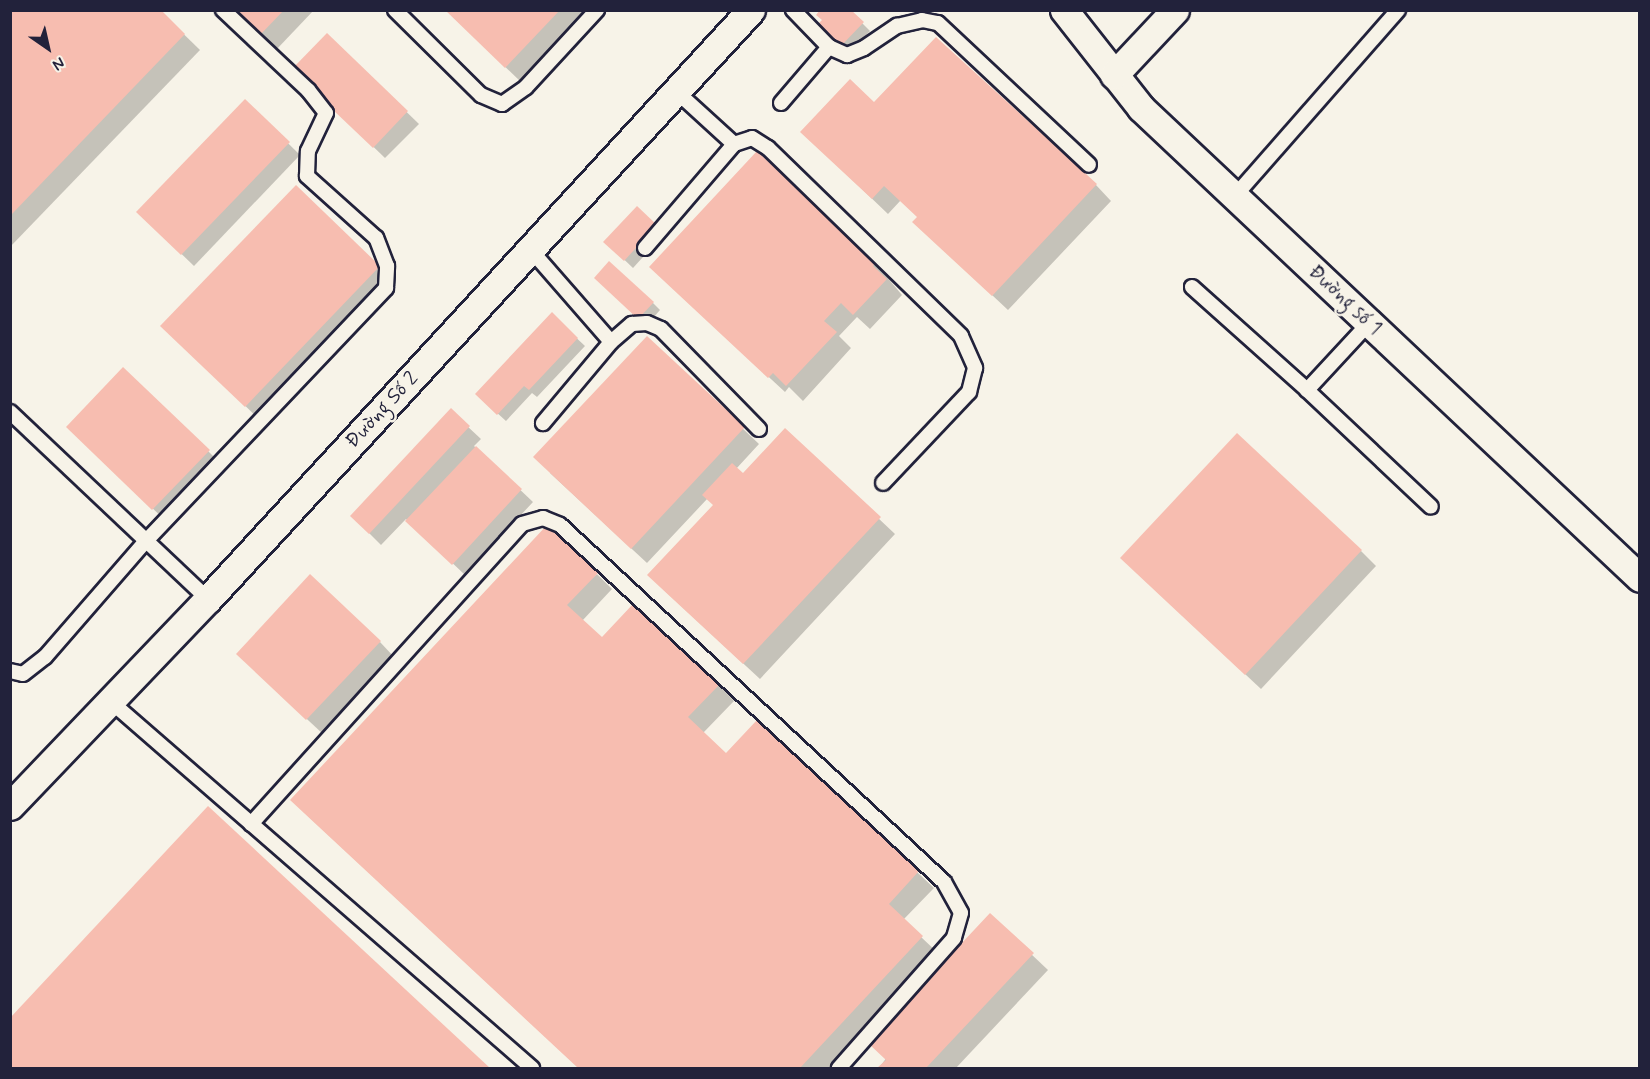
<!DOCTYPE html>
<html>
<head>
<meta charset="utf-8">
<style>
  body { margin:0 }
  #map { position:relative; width:1650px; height:1079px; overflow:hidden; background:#f7f3e8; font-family:Mynerve,sans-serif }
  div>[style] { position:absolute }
  .shadow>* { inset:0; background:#0003 }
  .building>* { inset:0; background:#f7bdb0 }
  .roads { filter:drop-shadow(2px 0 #22223b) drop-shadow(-2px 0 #22223b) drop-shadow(0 2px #22223b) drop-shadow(0 -2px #22223b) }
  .service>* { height:14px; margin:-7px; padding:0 7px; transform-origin:7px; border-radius:7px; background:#f7f3e8 }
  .minor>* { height:27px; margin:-13.5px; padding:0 13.5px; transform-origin:13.5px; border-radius:13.5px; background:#f7f3e8 }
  span { translate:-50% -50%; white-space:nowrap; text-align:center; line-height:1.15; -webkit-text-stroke:5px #f7f3e8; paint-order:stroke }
  .street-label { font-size:20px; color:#22223b }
  .frame { position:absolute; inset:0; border:12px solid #22223b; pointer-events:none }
  .north { position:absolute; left:18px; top:18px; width:60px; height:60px; -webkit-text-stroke:4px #f7f3e8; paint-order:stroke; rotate:146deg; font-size:16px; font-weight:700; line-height:24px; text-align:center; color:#22223b }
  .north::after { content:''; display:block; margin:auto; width:21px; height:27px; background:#22223b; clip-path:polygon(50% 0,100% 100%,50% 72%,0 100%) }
</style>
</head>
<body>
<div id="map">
  <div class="shadow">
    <div style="clip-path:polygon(10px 10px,159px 10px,200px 50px,10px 247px)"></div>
    <div style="clip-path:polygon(235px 10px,314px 10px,276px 50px)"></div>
    <div style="clip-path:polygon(446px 10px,590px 10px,521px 82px)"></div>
    <div style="clip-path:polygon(849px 10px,870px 31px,847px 55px,817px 27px)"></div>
    <div style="clip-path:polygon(917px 10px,933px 10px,925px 18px)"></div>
    <div style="clip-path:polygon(327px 35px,419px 124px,385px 158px,305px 81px)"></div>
    <div style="clip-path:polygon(245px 101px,300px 155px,194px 266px,138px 212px)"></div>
    <div style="clip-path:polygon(874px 104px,1096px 185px,1111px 201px,1008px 310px,930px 237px,919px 217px,901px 200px,888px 214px,842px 170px)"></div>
    <div style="clip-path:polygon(757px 154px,875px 263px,902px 295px,870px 329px,857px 317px,839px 336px,851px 348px,803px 401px,789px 387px,785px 392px,666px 282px)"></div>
    <div style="clip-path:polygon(664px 234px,633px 268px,613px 249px)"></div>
    <div style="clip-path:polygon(379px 267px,394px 282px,261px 421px,178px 341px)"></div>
    <div style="clip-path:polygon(603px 285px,653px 303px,660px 310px,647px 325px)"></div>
    <div style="clip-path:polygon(552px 315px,585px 346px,537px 397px,532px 393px,506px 421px,485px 402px)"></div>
    <div style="clip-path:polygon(647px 338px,759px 444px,736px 469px,743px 475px,785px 430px,895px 534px,760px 679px,665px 591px,715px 506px,708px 498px,647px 563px,550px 473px)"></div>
    <div style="clip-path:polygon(451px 411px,481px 439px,474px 446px,533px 502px,465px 575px,406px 519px,381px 545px,352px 516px)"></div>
    <div style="clip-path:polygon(83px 442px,208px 451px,224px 467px,169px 524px)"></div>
    <div style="clip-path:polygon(1361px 551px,1376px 566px,1261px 689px,1137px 573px)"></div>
    <div style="clip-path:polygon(597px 574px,612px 589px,582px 621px,602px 639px,719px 685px,734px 701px,703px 733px,726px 755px,758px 723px,934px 888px,903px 920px,938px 953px,829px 1068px,579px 1068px,307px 815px)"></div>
    <div style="clip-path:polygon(380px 642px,395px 658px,323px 734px,253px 669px)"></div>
    <div style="clip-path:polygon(208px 808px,488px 1068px,10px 1068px,10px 1020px)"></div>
    <div style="clip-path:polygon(990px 915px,1048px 970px,956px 1068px,879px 1068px)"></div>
  </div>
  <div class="building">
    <div style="clip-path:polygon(10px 10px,161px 10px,185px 34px,10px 216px)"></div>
    <div style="clip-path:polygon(234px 10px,284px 10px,260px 35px)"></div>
    <div style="clip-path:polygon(445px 10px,560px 10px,505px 68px)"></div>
    <div style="clip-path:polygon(820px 10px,851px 10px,864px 22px,839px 48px,815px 27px,822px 20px,816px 15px)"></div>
    <div style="clip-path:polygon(327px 33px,408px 111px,373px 148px,291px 70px)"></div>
    <div style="clip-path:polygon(936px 37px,1097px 184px,992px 296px,912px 222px,917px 217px,884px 186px,872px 199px,800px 132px,850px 79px,874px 102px)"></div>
    <div style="clip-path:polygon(245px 99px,290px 142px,181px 255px,136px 212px)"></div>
    <div style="clip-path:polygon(757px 151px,876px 262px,873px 266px,887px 279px,853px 315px,841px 303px,824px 321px,837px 332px,786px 386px,773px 373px,768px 378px,649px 267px)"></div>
    <div style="clip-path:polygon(296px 185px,380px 266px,245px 407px,160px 326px)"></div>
    <div style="clip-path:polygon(637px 206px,657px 225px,624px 261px,603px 242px)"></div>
    <div style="clip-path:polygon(609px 261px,654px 302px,638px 319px,594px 278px)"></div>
    <div style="clip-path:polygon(552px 312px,578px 338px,529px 390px,524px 386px,497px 415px,475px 394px)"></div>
    <div style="clip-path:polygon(647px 336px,745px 427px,631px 549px,533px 457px)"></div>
    <div style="clip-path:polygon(123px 367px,210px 450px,152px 510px,66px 427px)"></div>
    <div style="clip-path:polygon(451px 408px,470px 426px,369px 534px,350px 516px)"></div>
    <div style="clip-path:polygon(785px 428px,881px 517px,743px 664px,647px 575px,713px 505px,702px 495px,732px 463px,743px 473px)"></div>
    <div style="clip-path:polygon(1237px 433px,1362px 550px,1245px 675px,1120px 558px)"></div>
    <div style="clip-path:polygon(476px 446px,522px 489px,452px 565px,405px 521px)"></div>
    <div style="clip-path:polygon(547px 525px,598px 573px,567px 605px,602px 637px,633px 604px,720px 684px,688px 717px,726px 753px,757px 720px,919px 871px,889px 904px,923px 936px,800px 1068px,578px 1068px,290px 800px)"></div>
    <div style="clip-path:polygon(310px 574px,381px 641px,306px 720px,236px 654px)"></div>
    <div style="clip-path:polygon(208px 806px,490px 1068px,10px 1068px,10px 1018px)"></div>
    <div style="clip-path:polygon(990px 913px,1034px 953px,926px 1068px,877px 1068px,886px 1060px,868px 1043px)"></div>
  </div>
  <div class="roads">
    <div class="service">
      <div style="left:395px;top:10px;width:121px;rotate:44.7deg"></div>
      <div style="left:481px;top:95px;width:23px;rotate:23deg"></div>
      <div style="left:502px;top:104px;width:29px;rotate:-35deg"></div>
      <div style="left:526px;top:87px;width:105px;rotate:-47.3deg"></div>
      <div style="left:829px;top:47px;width:20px;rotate:24deg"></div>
      <div style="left:847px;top:55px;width:18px;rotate:-22deg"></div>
      <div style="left:864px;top:48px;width:40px;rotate:-34deg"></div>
      <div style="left:897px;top:26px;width:26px;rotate:-13deg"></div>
      <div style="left:922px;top:20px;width:16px;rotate:11deg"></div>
      <div style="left:938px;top:23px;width:207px;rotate:43.2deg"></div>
      <div style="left:781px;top:103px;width:74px;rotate:-49.4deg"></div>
      <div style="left:829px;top:47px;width:52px;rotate:-134.2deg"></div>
      <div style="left:734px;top:144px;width:19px;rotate:-18deg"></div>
      <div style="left:752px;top:138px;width:19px;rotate:32deg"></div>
      <div style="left:768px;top:148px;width:269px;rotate:44.2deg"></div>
      <div style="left:961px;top:336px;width:35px;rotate:66deg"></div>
      <div style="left:975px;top:368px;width:25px;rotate:104deg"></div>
      <div style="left:969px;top:392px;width:125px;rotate:133.4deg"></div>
      <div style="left:1233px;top:198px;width:250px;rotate:-48.7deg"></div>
      <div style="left:645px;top:248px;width:137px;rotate:-49.4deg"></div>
      <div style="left:734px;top:144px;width:77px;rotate:-137.6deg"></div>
      <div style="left:530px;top:249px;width:123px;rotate:48.9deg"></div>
      <div style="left:611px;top:342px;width:106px;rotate:130deg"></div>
      <div style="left:1192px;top:287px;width:154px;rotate:41.8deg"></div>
      <div style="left:1370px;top:322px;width:93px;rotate:132.8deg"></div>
      <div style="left:1307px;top:390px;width:170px;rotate:43.3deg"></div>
      <div style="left:611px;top:342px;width:28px;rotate:-41deg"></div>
      <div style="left:632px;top:324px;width:15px;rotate:-4deg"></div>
      <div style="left:647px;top:323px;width:15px;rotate:23deg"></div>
      <div style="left:661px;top:329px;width:140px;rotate:45.6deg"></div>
      <div style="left:10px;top:412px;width:272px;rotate:43.4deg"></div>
      <div style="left:10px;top:671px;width:13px;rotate:13deg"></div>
      <div style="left:23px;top:674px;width:28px;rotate:-38deg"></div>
      <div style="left:45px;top:657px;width:154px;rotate:-49deg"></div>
      <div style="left:146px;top:541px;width:349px;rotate:-46.5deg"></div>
      <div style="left:386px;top:288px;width:22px;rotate:-87deg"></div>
      <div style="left:387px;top:266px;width:30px;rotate:-111deg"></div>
      <div style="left:376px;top:238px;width:93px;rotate:-138.1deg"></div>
      <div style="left:307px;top:176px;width:25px;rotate:-88deg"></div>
      <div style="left:308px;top:151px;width:42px;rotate:-64.7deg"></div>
      <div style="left:326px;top:113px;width:29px;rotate:-128deg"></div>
      <div style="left:308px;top:90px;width:117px;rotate:-136.7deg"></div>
      <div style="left:109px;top:700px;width:561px;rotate:41.02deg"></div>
      <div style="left:251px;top:824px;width:404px;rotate:-47.9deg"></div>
      <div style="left:522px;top:524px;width:22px;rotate:-16deg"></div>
      <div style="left:543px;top:518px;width:18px;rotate:22deg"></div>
      <div style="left:560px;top:525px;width:524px;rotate:42.91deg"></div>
      <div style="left:944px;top:882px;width:35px;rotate:61deg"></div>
      <div style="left:961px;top:913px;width:26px;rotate:106deg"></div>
      <div style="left:954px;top:938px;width:174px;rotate:131.5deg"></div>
    </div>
    <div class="minor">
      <div style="left:1064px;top:10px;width:125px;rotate:51.8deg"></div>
      <div style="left:1141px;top:108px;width:685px;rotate:43.29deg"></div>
      <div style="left:1114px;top:75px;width:89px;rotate:-46.8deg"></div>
      <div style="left:10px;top:806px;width:286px;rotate:-46.3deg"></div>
      <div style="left:208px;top:599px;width:801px;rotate:-47.33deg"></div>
    </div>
  </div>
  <div class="street-label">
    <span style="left:1345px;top:300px;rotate:43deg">Đường số 1</span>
    <span style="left:382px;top:410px;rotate:-47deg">Đường Số 2</span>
  </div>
  <div class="frame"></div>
  <div class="north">N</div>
</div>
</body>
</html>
